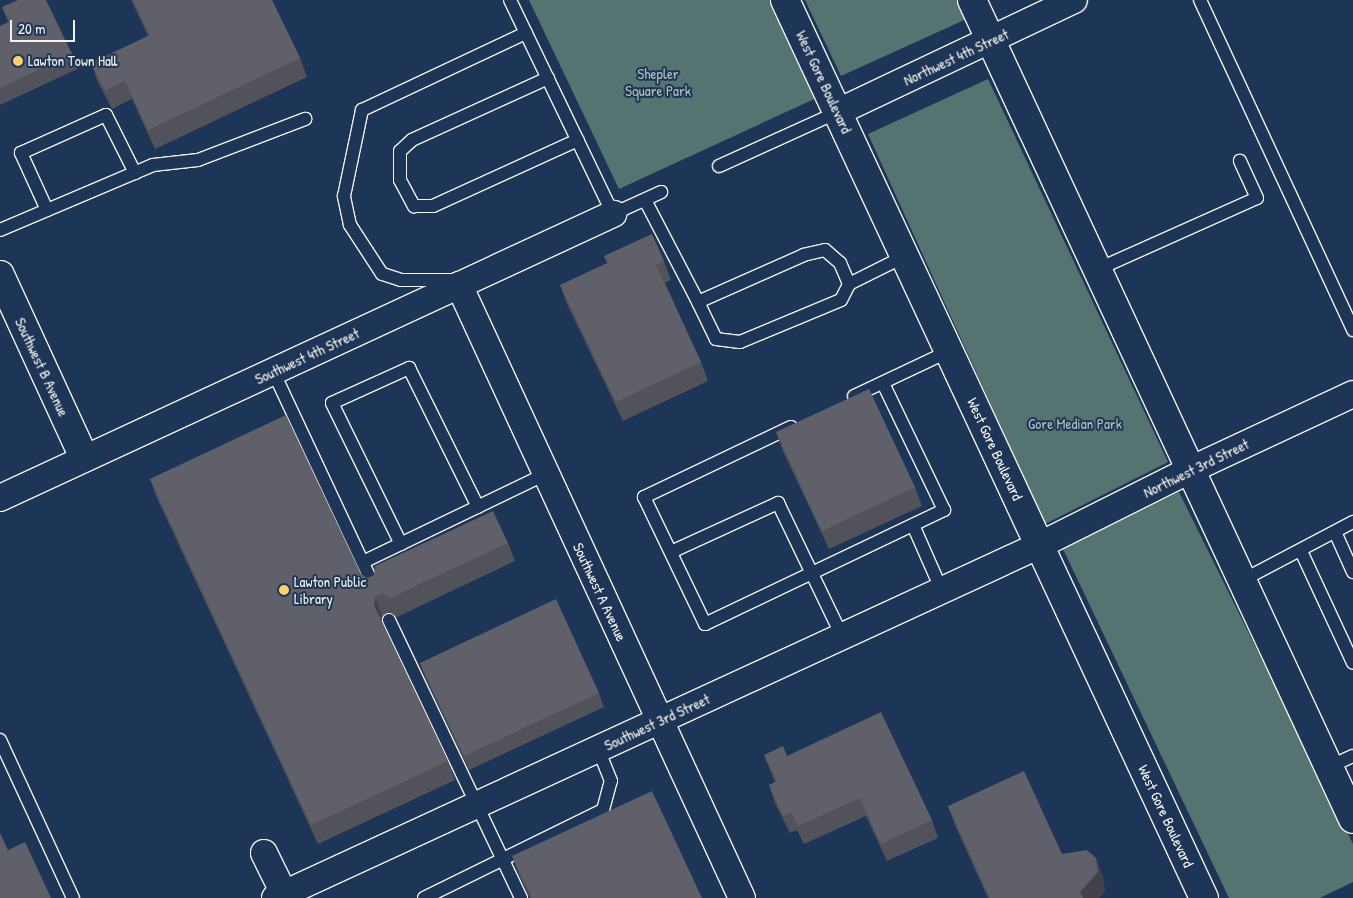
<!DOCTYPE html>
<html>
<head>
<meta charset="utf-8">
<style>
  body { margin:0 }
  #map { position:relative; width:1353px; height:898px; overflow:hidden; background:#1d3557; font-family:"Patrick Hand",sans-serif }
  div>[style] { position:absolute }
  .green>* { inset:0; background:#557371 }
  .roads { filter:drop-shadow(1px 0 #f4f1e8) drop-shadow(-1px 0 #f4f1e8) drop-shadow(0 1px #f4f1e8) drop-shadow(0 -1px #f4f1e8) }
  .lane>* { height:12px; margin:-6px; padding:0 6px; transform-origin:6px; border-radius:6px; background:#1d3557 }
  .street>* { height:26px; margin:-13px; padding:0 13px; transform-origin:13px; border-radius:13px; background:#1d3557 }
  .secondary>* { height:28px; margin:-14px; padding:0 14px; transform-origin:14px; border-radius:14px; background:#1d3557 }
  .primary>* { height:28px; margin:-14px; padding:0 14px; transform-origin:14px; border-radius:14px; background:#1d3557 }
  .wall>* { inset:0; background:#52535a }
  .shaded-wall>* { inset:0; background:#42434a }
  .building>* { inset:0; background:#5f6069 }
  .dots>* { width:14px; height:14px; translate:-50% -50%; box-sizing:border-box; border:2px solid #1d3557; border-radius:50% }
  span { translate:-50% -50%; white-space:nowrap; text-align:center; line-height:1.15; -webkit-text-stroke:4px #1d3557; paint-order:stroke }
  .street-label { font-size:15px; color:#f4f1e8 }
  .poi-label { font-size:15px; color:#f4f1e8 }
  .left { translate:0 -50%; text-align:left }
  .park-label { font-size:15px; color:#b4bfb8 }
  .scale { position:absolute; left:10px; top:20px; width:65px; height:22px; box-sizing:border-box; border:2px solid #f4f1e8; border-top:0; padding-left:6px; font-size:15px; line-height:18px; white-space:nowrap; color:#f4f1e8; -webkit-text-stroke:4px #1d3557; paint-order:stroke }
</style>
</head>
<body>
<div id="map">
  <div class="green">
    <div style="clip-path:polygon(529px 0,778px 0,823px 95px,619px 189px)"></div>
    <div style="clip-path:polygon(805px 0,962px 0,971px 17px,841px 76px)"></div>
    <div style="clip-path:polygon(988px 79px,1168px 462px,1045px 524px,868px 134px)"></div>
    <div style="clip-path:polygon(1179px 492px,1353px 844px,1353px 882px,1320px 898px,1229px 898px,1063px 549px)"></div>
  </div>
  <div class="roads">
    <div class="lane">
      <div style="left:510px;top:0;width:237px;rotate:64.3deg"></div>
      <div style="left:613px;top:214px;width:53px;rotate:-24.6deg"></div>
      <div style="left:1200px;top:0;width:364px;rotate:65.1deg"></div>
      <div style="left:548px;top:78px;width:149px;rotate:155.5deg"></div>
      <div style="left:412px;top:140px;width:16px;rotate:137deg"></div>
      <div style="left:400px;top:151px;width:29px;rotate:90deg"></div>
      <div style="left:400px;top:180px;width:30px;rotate:62deg"></div>
      <div style="left:414px;top:206px;width:19px"></div>
      <div style="left:433px;top:206px;width:159px;rotate:-24.5deg"></div>
      <div style="left:719px;top:166px;width:131px;rotate:-24.4deg"></div>
      <div style="left:645px;top:200px;width:115px;rotate:62.5deg"></div>
      <div style="left:698px;top:302px;width:41px;rotate:64.1deg"></div>
      <div style="left:716px;top:339px;width:24px;rotate:7deg"></div>
      <div style="left:740px;top:342px;width:109px;rotate:-22.6deg"></div>
      <div style="left:841px;top:300px;width:18px;rotate:-63deg"></div>
      <div style="left:849px;top:284px;width:23px;rotate:-113deg"></div>
      <div style="left:840px;top:263px;width:20px;rotate:-139deg"></div>
      <div style="left:825px;top:250px;width:22px;rotate:167deg"></div>
      <div style="left:804px;top:255px;width:116px;rotate:156.1deg"></div>
      <div style="left:47px;top:210px;width:63px;rotate:-114.5deg"></div>
      <div style="left:21px;top:153px;width:93px;rotate:-24.1deg"></div>
      <div style="left:106px;top:115px;width:65px;rotate:63.4deg"></div>
      <div style="left:0;top:230px;width:166px;rotate:-23deg"></div>
      <div style="left:153px;top:165px;width:45px;rotate:-6.3deg"></div>
      <div style="left:198px;top:160px;width:115px;rotate:-21deg"></div>
      <div style="left:1096px;top:270px;width:176px;rotate:-24.1deg"></div>
      <div style="left:1257px;top:198px;width:41px;rotate:-114.7deg"></div>
      <div style="left:456px;top:280px;width:55px;rotate:180deg"></div>
      <div style="left:401px;top:280px;width:20px;rotate:-162deg"></div>
      <div style="left:382px;top:274px;width:59px;rotate:-123.1deg"></div>
      <div style="left:350px;top:225px;width:30px;rotate:-102deg"></div>
      <div style="left:344px;top:196px;width:88px;rotate:-78.2deg"></div>
      <div style="left:362px;top:110px;width:181px;rotate:-25.2deg"></div>
      <div style="left:849px;top:284px;width:63px;rotate:-26.6deg"></div>
      <div style="left:273px;top:371px;width:241px;rotate:64.9deg"></div>
      <div style="left:854px;top:396px;width:105px;rotate:-25.3deg"></div>
      <div style="left:791px;top:427px;width:163px;rotate:154.5deg"></div>
      <div style="left:644px;top:497px;width:141px;rotate:64.3deg"></div>
      <div style="left:705px;top:624px;width:265px;rotate:-25.5deg"></div>
      <div style="left:944px;top:510px;width:141px;rotate:-115.7deg"></div>
      <div style="left:913px;top:525px;width:72px;rotate:66.3deg"></div>
      <div style="left:1335px;top:532px;width:44px;rotate:65.8deg"></div>
      <div style="left:401px;top:544px;width:157px;rotate:-116.1deg"></div>
      <div style="left:332px;top:403px;width:85px;rotate:-24.4deg"></div>
      <div style="left:409px;top:368px;width:155px;rotate:63.6deg"></div>
      <div style="left:1301px;top:551px;width:123px;rotate:65.1deg"></div>
      <div style="left:671px;top:552px;width:118px;rotate:-24.6deg"></div>
      <div style="left:778px;top:503px;width:148px;rotate:64.3deg"></div>
      <div style="left:363px;top:562px;width:203px;rotate:-25.7deg"></div>
      <div style="left:1241px;top:581px;width:127px;rotate:-27.8deg"></div>
      <div style="left:389px;top:620px;width:308px;rotate:64.6deg"></div>
      <div style="left:0;top:740px;width:174px;rotate:65.2deg"></div>
      <div style="left:1329px;top:767px;width:26px;rotate:-25deg"></div>
      <div style="left:424px;top:898px;width:199px;rotate:-26.2deg"></div>
      <div style="left:603px;top:810px;width:30px;rotate:-75deg"></div>
      <div style="left:611px;top:781px;width:35px;rotate:-112deg"></div>
    </div>
    <div class="street">
      <div style="left:838px;top:112px;width:261px;rotate:-25.4deg"></div>
      <div style="left:459px;top:285px;width:675px;rotate:65.22deg"></div>
      <div style="left:0;top:498px;width:676px;rotate:-24.86deg"></div>
      <div style="left:264px;top:853px;width:50px;rotate:63.9deg"></div>
      <div style="left:275px;top:898px;width:843px;rotate:-24.77deg"></div>
      <div style="left:1040px;top:545px;width:165px;rotate:-26.6deg"></div>
      <div style="left:1188px;top:471px;width:182px;rotate:-25deg"></div>
    </div>
    <div class="secondary">
      <div style="left:0;top:275px;width:201px;rotate:65.3deg"></div>
    </div>
    <div class="primary">
      <div style="left:785px;top:0;width:991px;rotate:64.99deg"></div>
      <div style="left:972px;top:0;width:903px;rotate:65.05deg"></div>
    </div>
  </div>
  <div class="wall">
    <div style="clip-path:polygon(131px 0,272px 0,300px 58px,307px 77px,155px 149px,132px 99px,112px 109px,98px 82px,91px 63px,148px 36px)"></div>
    <div style="clip-path:polygon(2px 7px,72px 54px,77px 69px,0 105px,0 26px,8px 22px)"></div>
    <div style="clip-path:polygon(604px 256px,664px 261px,671px 280px,665px 283px,701px 362px,708px 381px,623px 421px,567px 304px,560px 285px,607px 263px)"></div>
    <div style="clip-path:polygon(776px 432px,915px 487px,922px 506px,829px 549px,783px 451px)"></div>
    <div style="clip-path:polygon(150px 479px,361px 574px,367px 578px,508px 543px,515px 561px,397px 617px,389px 612px,382px 616px,381px 621px,448px 761px,455px 780px,318px 844px,157px 498px)"></div>
    <div style="clip-path:polygon(420px 663px,599px 693px,604px 707px,469px 770px,425px 677px)"></div>
    <div style="clip-path:polygon(764px 755px,787px 756px,932px 820px,938px 838px,887px 861px,866px 816px,804px 844px,797px 830px,790px 833px,775px 803px,769px 785px,775px 782px)"></div>
    <div style="clip-path:polygon(948px 806px,1062px 854px,1103px 877px,1105px 891px,1099px 898px,988px 898px,955px 825px)"></div>
    <div style="clip-path:polygon(512px 856px,702px 898px,530px 898px,519px 875px)"></div>
  </div>
  <div class="shaded-wall">
    <div style="clip-path:polygon(375px 597px,382px 616px,381px 624px,374px 605px)"></div>
    <div style="clip-path:polygon(1096px 858px,1103px 877px,1105px 891px,1099px 898px,1082px 898px,1080px 892px)"></div>
  </div>
  <div class="building">
    <div style="clip-path:polygon(18px 0,46px 0,72px 54px,0 88px,0 26px,10px 22px,2px 7px)"></div>
    <div style="clip-path:polygon(133px 0,272px 0,300px 58px,148px 130px,125px 81px,105px 90px,91px 63px,150px 35px)"></div>
    <div style="clip-path:polygon(652px 234px,664px 261px,656px 265px,701px 362px,616px 402px,560px 285px,608px 263px,604px 256px)"></div>
    <div style="clip-path:polygon(869px 389px,915px 487px,822px 531px,776px 432px)"></div>
    <div style="clip-path:polygon(286px 415px,361px 574px,367px 578px,374px 575px,375px 566px,493px 511px,508px 543px,390px 598px,382px 593px,375px 597px,374px 605px,448px 761px,311px 825px,150px 479px)"></div>
    <div style="clip-path:polygon(556px 599px,599px 693px,464px 756px,420px 663px)"></div>
    <div style="clip-path:polygon(881px 712px,932px 820px,881px 844px,860px 798px,798px 826px,791px 812px,783px 816px,769px 785px,777px 781px,764px 755px,783px 746px,787px 756px)"></div>
    <div style="clip-path:polygon(1024px 771px,1062px 854px,1087px 850px,1096px 858px,1098px 872px,1080px 892px,1083px 898px,990px 898px,948px 806px)"></div>
    <div style="clip-path:polygon(652px 791px,702px 898px,532px 898px,512px 856px)"></div>
    <div style="clip-path:polygon(0 833px,8px 850px,25px 842px,51px 898px,0 898px)"></div>
  </div>
  <div class="dots">
    <div style="left:18px;top:61px;background:#ffd166"></div>
    <div style="left:284px;top:590px;background:#ffd166"></div>
  </div>
  <div class="street-label">
    <span style="left:956px;top:57px;rotate:-25deg">Northwest 4th Street</span>
    <span style="left:824px;top:82px;rotate:65deg">West Gore Boulevard</span>
    <span style="left:307px;top:356px;rotate:-25deg">Southwest 4th Street</span>
    <span style="left:42px;top:367px;rotate:65deg">Southwest B Avenue</span>
    <span style="left:995px;top:449px;rotate:65deg">West Gore Boulevard</span>
    <span style="left:1196px;top:468px;rotate:-26deg">Northwest 3rd Street</span>
    <span style="left:600px;top:592px;rotate:65deg">Southwest A Avenue</span>
    <span style="left:657px;top:722px;rotate:-25deg">Southwest 3rd Street</span>
    <span style="left:1166px;top:816px;rotate:65deg">West Gore Boulevard</span>
  </div>
  <div class="poi-label">
    <span class="left" style="left:28px;top:61px">Lawton Town Hall</span>
    <span class="left" style="left:294px;top:590px">Lawton Public<br>Library</span>
  </div>
  <div class="park-label">
    <span style="left:658px;top:82px">Shepler<br>Square Park</span>
    <span style="left:1075px;top:424px">Gore Median Park</span>
  </div>
  <div class="scale">20 m</div>
</div>
</body>
</html>
